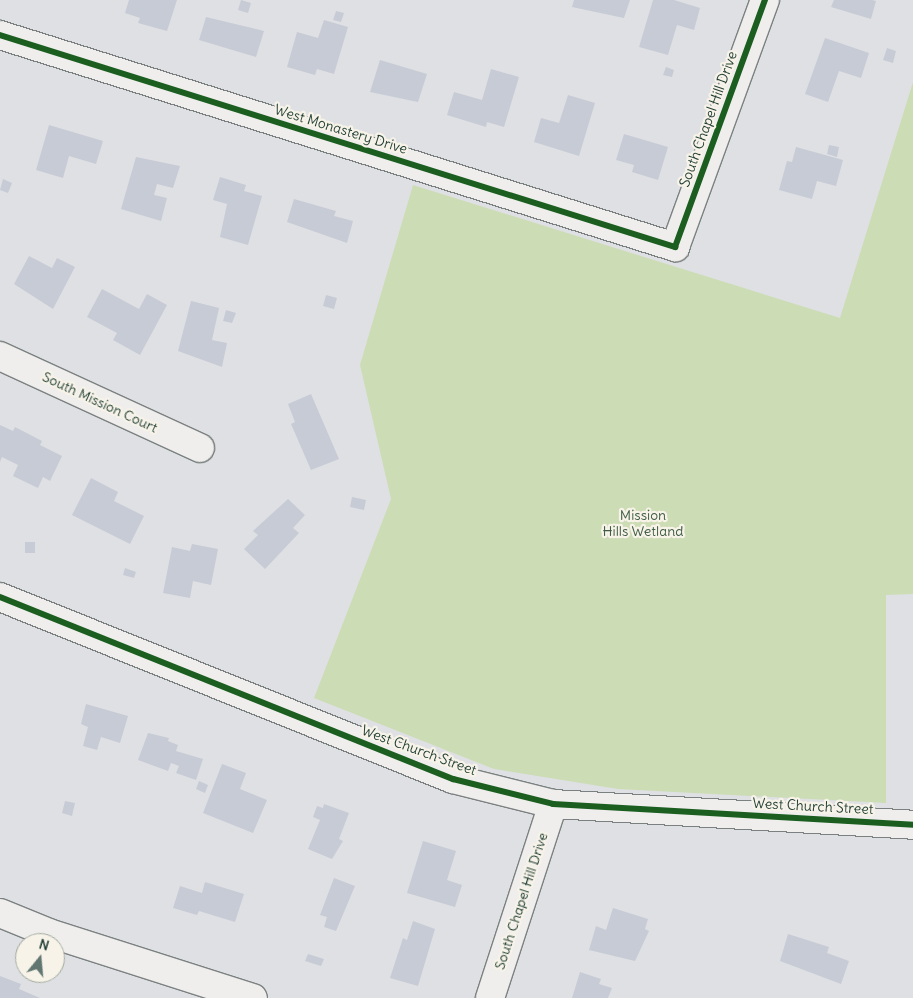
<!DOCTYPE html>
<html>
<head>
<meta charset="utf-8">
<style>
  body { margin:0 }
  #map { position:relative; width:913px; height:998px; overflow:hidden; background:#dfe0e3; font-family:Delius,sans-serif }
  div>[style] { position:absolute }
  .green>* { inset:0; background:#ccdcb5 }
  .building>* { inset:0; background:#c7cbd6 }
  .roads { filter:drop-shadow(1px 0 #7b8181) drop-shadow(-1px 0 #7b8181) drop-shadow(0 1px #7b8181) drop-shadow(0 -1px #7b8181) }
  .minor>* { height:28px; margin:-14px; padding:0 14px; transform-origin:14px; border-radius:14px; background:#efeeec }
  .cycleway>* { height:6px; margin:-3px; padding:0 3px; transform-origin:3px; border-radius:3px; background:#1b5e20 }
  span { translate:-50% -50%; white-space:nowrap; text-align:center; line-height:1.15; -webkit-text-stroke:4.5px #f7f3e8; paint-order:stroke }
  .street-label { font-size:14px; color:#1f3d34 }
  .park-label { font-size:14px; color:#3e5c46 }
  .north { position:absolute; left:15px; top:933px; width:50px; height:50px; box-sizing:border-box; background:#f7f3e8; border:1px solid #a1aaa0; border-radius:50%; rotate:17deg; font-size:14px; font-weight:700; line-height:20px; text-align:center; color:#1f3d34 }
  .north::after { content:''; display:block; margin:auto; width:18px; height:22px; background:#627671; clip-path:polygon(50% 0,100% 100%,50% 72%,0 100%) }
</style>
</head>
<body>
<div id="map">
  <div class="green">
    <div style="clip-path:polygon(913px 82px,913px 594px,886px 595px,886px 803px,618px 789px,494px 769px,314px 698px,391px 499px,360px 365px,413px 185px,840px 318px)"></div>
  </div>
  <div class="building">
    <div style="clip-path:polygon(129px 0,177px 0,167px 31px,138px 23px,140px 18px,125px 13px)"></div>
    <div style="clip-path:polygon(241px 0,251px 3px,248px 13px,238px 10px)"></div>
    <div style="clip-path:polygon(574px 0,630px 0,624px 18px,572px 7px)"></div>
    <div style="clip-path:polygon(653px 0,674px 0,700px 8px,694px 30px,677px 25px,668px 55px,639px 47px)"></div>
    <div style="clip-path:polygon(834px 0,872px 0,876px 1px,871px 19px,831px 7px)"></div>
    <div style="clip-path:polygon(336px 11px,344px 13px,341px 22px,333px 20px)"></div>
    <div style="clip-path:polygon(206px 17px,264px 31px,256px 57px,199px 40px)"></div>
    <div style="clip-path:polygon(324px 20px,348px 27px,334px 74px,317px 69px,315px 75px,287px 67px,297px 32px,318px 38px)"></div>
    <div style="clip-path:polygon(825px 38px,869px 53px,861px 78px,839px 71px,828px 102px,805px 94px)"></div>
    <div style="clip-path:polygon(887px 48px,896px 51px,893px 63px,883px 60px)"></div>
    <div style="clip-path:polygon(380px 60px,427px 74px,418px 102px,370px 92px)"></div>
    <div style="clip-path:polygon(666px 67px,674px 70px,672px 77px,663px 75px)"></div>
    <div style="clip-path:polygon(491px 69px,519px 77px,504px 127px,487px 122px,486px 127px,447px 115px,454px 92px,482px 100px)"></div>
    <div style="clip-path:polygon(568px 95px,595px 103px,579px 156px,534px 142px,541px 118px,559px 123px)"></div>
    <div style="clip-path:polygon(49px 125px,103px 141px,96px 164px,69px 156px,63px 178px,36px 170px)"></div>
    <div style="clip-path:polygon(624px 134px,668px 147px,658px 180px,632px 172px,634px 165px,616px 160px)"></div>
    <div style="clip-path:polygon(829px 145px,839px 147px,837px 157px,827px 154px)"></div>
    <div style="clip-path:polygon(796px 147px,843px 160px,836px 186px,817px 181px,812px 199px,779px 190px,787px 161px,792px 162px)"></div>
    <div style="clip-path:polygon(136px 157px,180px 166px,173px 188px,157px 184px,154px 195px,167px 198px,161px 221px,121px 209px)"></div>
    <div style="clip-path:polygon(220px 177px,246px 185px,244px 191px,262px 196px,248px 245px,220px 237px,227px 204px,213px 200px)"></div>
    <div style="clip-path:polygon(3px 179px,12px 183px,8px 193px,0 190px)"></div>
    <div style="clip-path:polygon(294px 199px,336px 211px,334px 216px,353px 221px,347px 243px,287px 222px)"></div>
    <div style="clip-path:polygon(29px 256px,52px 268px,57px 258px,75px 267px,53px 309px,14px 284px)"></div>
    <div style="clip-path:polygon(102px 289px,139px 309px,147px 294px,167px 305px,140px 355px,113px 340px,117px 333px,87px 317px)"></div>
    <div style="clip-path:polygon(326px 295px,337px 298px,334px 309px,323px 306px)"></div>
    <div style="clip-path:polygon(191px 301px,219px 308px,212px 340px,227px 343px,222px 367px,178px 351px)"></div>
    <div style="clip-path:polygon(226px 310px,236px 313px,232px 323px,223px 321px)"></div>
    <div style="clip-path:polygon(311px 394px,339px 459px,311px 470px,291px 424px,295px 422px,288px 404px)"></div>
    <div style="clip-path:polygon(0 425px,13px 431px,15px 427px,42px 441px,40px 445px,62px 456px,50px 481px,43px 477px,38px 488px,13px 476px,18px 465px,2px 457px,0 462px)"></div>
    <div style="clip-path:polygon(91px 478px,118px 492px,114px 501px,144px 516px,130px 544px,72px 515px)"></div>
    <div style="clip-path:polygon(352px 497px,366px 500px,364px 510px,350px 507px)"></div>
    <div style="clip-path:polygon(288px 499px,305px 515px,293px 528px,299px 533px,265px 569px,244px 549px,258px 535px,253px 531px)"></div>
    <div style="clip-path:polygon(25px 542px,35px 542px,35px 553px,25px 553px)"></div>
    <div style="clip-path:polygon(192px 544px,218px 549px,211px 585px,193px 581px,190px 598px,163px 593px,172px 547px,190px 551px)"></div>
    <div style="clip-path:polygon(125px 568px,136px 572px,134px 578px,123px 575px)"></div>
    <div style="clip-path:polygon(86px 704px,128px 716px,120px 743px,101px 737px,97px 750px,83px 746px,88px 727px,81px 724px)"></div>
    <div style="clip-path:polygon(148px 733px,169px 738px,168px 741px,178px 745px,176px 751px,203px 759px,196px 780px,176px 773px,179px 766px,171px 763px,168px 771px,138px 760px)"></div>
    <div style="clip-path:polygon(222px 764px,246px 773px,240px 789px,267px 800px,253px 833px,203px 813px)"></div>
    <div style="clip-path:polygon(199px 781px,208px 785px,205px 793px,196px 789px)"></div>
    <div style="clip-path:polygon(65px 801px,75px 803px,72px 816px,62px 813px)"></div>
    <div style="clip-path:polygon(324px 804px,349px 813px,339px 839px,343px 841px,332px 859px,308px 849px,320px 820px,313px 817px,317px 806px,323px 808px)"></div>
    <div style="clip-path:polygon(423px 841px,456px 851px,447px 880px,462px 885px,455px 907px,407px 893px)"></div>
    <div style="clip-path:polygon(334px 878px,355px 886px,336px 931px,324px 927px,327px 917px,320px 915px)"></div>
    <div style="clip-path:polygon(205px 882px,244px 894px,235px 922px,199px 911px,197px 915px,173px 908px,180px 886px,202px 893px)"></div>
    <div style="clip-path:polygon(613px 908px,648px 919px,645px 929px,649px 931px,635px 961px,589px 950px,596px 926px,606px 930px)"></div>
    <div style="clip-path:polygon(413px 921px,435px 929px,418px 986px,390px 978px,403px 938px,407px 940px)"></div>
    <div style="clip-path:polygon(788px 934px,829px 947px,827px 953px,849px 961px,841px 984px,780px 961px)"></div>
    <div style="clip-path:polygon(308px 954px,324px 959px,321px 966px,305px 961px)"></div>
    <div style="clip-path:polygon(580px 972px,601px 979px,599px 984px,612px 988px,608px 998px,572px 998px)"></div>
    <div style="clip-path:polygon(0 976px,21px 984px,19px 989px,40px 998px,0 998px)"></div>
  </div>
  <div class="roads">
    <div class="minor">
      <div style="left:0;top:35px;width:708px;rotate:17.44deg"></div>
      <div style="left:675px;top:247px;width:263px;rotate:-70deg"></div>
      <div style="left:0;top:356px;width:220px;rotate:24.7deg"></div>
      <div style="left:0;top:597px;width:488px;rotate:21.9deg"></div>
      <div style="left:453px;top:779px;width:103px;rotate:14deg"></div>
      <div style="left:553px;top:804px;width:361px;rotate:3.3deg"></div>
      <div style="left:0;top:913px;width:53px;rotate:22.2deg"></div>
      <div style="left:49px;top:933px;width:214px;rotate:17.7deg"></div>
      <div style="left:490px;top:998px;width:204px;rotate:-72deg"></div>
    </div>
  </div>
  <div class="cycleway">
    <div style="left:0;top:35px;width:708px;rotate:17.44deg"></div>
    <div style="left:675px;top:247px;width:263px;rotate:-70deg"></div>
    <div style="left:0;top:597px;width:488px;rotate:21.9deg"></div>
    <div style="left:453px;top:779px;width:103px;rotate:14deg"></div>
    <div style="left:553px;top:804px;width:361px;rotate:3.3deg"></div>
  </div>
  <div class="street-label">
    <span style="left:708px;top:119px;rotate:-70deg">South Chapel Hill Drive</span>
    <span style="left:341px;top:129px;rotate:17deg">West Monastery Drive</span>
    <span style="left:100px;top:402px;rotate:25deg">South Mission Court</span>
    <span style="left:419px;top:750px;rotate:20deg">West Church Street</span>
    <span style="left:813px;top:806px;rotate:3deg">West Church Street</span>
    <span style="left:521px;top:901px;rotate:-72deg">South Chapel Hill Drive</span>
  </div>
  <div class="park-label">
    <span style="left:643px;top:523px">Mission<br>Hills Wetland</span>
  </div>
  <div class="north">N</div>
</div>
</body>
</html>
